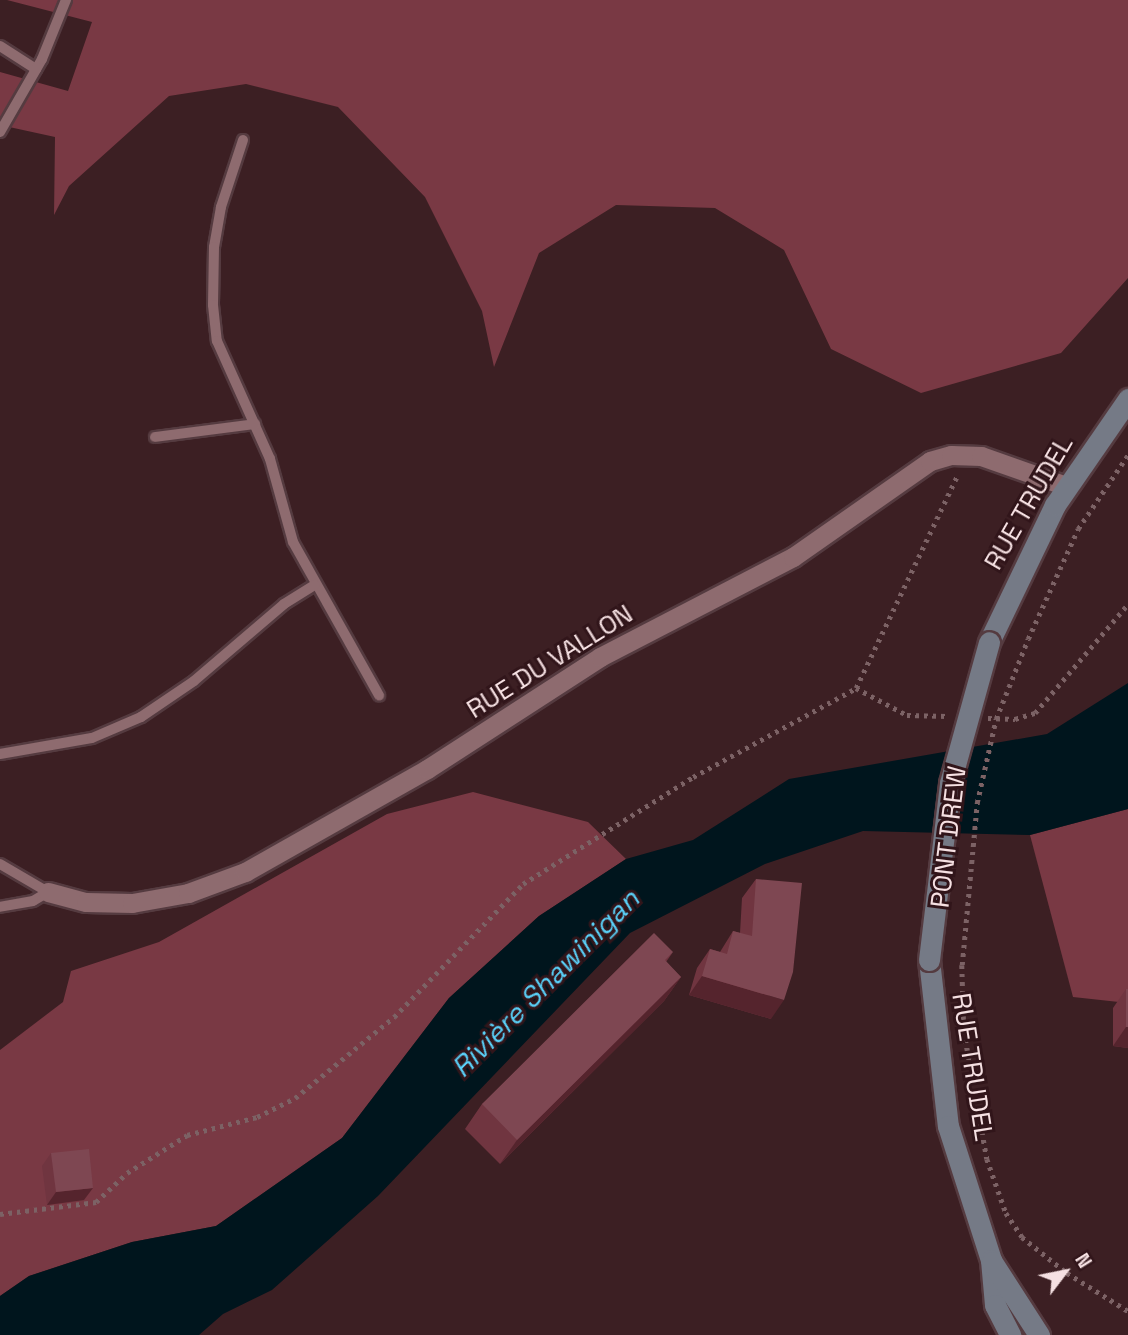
<!DOCTYPE html>
<html>
<head>
<meta charset="utf-8">
<style>
  body { margin:0 }
  #map { position:relative; width:1128px; height:1335px; overflow:hidden; background:#3c1f23; font-family:"Space Grotesk",sans-serif }
  div>[style] { position:absolute }
  .forest>* { inset:0; background:#793944 }
  .water>* { inset:0; background:#00151d }
  .path>* { height:4.5px; margin-top:-2.25px; transform-origin:0; background:repeating-linear-gradient(90deg,#7c6265 0 3.5px,transparent 0 8.5px) }
  .roads { filter:drop-shadow(2px 0 #553b40) drop-shadow(-2px 0 #553b40) drop-shadow(0 2px #553b40) drop-shadow(0 -2px #553b40) }
  .lane>* { height:10px; margin:-5px; padding:0 5px; transform-origin:5px; border-radius:5px; background:#8e6b6f }
  .street>* { height:19px; margin:-9.5px; padding:0 9.5px; transform-origin:9.5px; border-radius:9.5px; background:#8e6b6f }
  .secondary>* { height:21px; margin:-10.5px; padding:0 10.5px; transform-origin:10.5px; border-radius:10.5px; background:#757a86 }
  .path-bridge>* { height:4.5px; margin-top:-2.25px; transform-origin:0; background:repeating-linear-gradient(90deg,#7c6265 0 3.5px,transparent 0 8.5px) }
  .bridges { filter:drop-shadow(2px 0 #553b40) drop-shadow(-2px 0 #553b40) drop-shadow(0 2px #553b40) drop-shadow(0 -2px #553b40) }
  .secondary-bridge>* { height:21px; margin:-10.5px; padding:0 10.5px; transform-origin:10.5px; border-radius:10.5px; background:#757a86 }
  .wall>* { inset:0; background:#703540 }
  .shaded-wall>* { inset:0; background:#55242d }
  .building>* { inset:0; background:#7e4752 }
  span { translate:-50% -50%; white-space:nowrap; text-align:center; line-height:1.15; -webkit-text-stroke:6px #31151a; paint-order:stroke }
  .street-label { font-size:26px; color:#f5e0e2 }
  .water-label { font-size:28px; color:#5ad2fa; font-style:italic }
  .north { position:absolute; left:1030px; top:1237px; width:70px; height:70px; -webkit-text-stroke:5px #31151a; paint-order:stroke; rotate:58deg; font-size:19px; font-weight:700; line-height:28px; text-align:center; color:#f5e0e2 }
  .north::after { content:''; display:block; margin:auto; width:24px; height:32px; background:#f5e0e2; clip-path:polygon(50% 0,100% 100%,50% 72%,0 100%) }
</style>
</head>
<body>
<div id="map">
  <div class="forest">
    <div style="clip-path:polygon(7px 0,1128px 0,1128px 278px,1061px 353px,921px 393px,831px 349px,784px 250px,715px 208px,616px 205px,539px 253px,494px 367px,482px 311px,425px 197px,338px 107px,246px 84px,169px 96px,69px 186px,54px 215px,55px 137px,0 125px,0 72px,68px 91px,92px 22px)"></div>
    <div style="clip-path:polygon(473px 792px,588px 822px,626px 859px,539px 916px,449px 998px,342px 1138px,216px 1226px,132px 1242px,29px 1276px,0 1296px,0 1050px,63px 1002px,71px 971px,159px 942px,387px 814px)"></div>
    <div style="clip-path:polygon(1128px 809px,1128px 1003px,1073px 997px,1030px 835px)"></div>
  </div>
  <div class="water">
    <div style="clip-path:polygon(1128px 683px,1128px 809px,1030px 835px,863px 831px,765px 864px,630px 933px,378px 1196px,272px 1290px,223px 1314px,199px 1335px,0 1335px,0 1296px,29px 1276px,132px 1242px,216px 1226px,342px 1138px,449px 998px,539px 916px,626px 859px,693px 840px,789px 779px,1047px 734px)"></div>
  </div>
  <div class="path">
    <div style="left:1028px;top:639px;width:121px;rotate:-65.6deg"></div>
    <div style="left:1078px;top:529px;width:89px;rotate:-56deg"></div>
    <div style="left:856px;top:688px;width:237px;rotate:-64.5deg"></div>
    <div style="left:988px;top:718px;width:27px;rotate:2deg"></div>
    <div style="left:1015px;top:719px;width:21px;rotate:-17deg"></div>
    <div style="left:1035px;top:713px;width:143px;rotate:-49.5deg"></div>
    <div style="left:962px;top:965px;width:66px;rotate:88.3deg"></div>
    <div style="left:964px;top:1031px;width:130px;rotate:79.8deg"></div>
    <div style="left:987px;top:1159px;width:57px;rotate:70.6deg"></div>
    <div style="left:1006px;top:1213px;width:29px;rotate:56deg"></div>
    <div style="left:1022px;top:1237px;width:58px;rotate:38.7deg"></div>
    <div style="left:1067px;top:1273px;width:72px;rotate:31.9deg"></div>
    <div style="left:0;top:1214px;width:97px;rotate:-7.1deg"></div>
    <div style="left:96px;top:1202px;width:42px;rotate:-43.1deg"></div>
    <div style="left:127px;top:1173px;width:71px;rotate:-32.3deg"></div>
    <div style="left:187px;top:1135px;width:72px;rotate:-14.4deg"></div>
    <div style="left:257px;top:1117px;width:42px;rotate:-26.6deg"></div>
    <div style="left:295px;top:1098px;width:128px;rotate:-39.3deg"></div>
    <div style="left:394px;top:1017px;width:185px;rotate:-45.9deg"></div>
    <div style="left:523px;top:884px;width:201px;rotate:-32.2deg"></div>
    <div style="left:693px;top:777px;width:186px;rotate:-28.6deg"></div>
    <div style="left:856px;top:688px;width:58px;rotate:27.9deg"></div>
    <div style="left:907px;top:715px;width:40px;rotate:1.4deg"></div>
  </div>
  <div class="roads">
    <div class="lane">
      <div style="left:0;top:46px;width:43px;rotate:32.6deg"></div>
      <div style="left:0;top:132px;width:84px;rotate:-60.1deg"></div>
      <div style="left:42px;top:59px;width:64px;rotate:-67.9deg"></div>
      <div style="left:243px;top:140px;width:71px;rotate:108.2deg"></div>
      <div style="left:221px;top:207px;width:41px;rotate:99.9deg"></div>
      <div style="left:214px;top:247px;width:58px;rotate:91deg"></div>
      <div style="left:213px;top:305px;width:36px;rotate:84deg"></div>
      <div style="left:217px;top:341px;width:129px;rotate:65.8deg"></div>
      <div style="left:270px;top:459px;width:86px;rotate:74.5deg"></div>
      <div style="left:293px;top:542px;width:176px;rotate:60.7deg"></div>
      <div style="left:155px;top:437px;width:101px;rotate:-7.4deg"></div>
      <div style="left:0;top:754px;width:93px;rotate:-9.9deg"></div>
      <div style="left:92px;top:738px;width:53px;rotate:-23.2deg"></div>
      <div style="left:141px;top:717px;width:64px;rotate:-34.2deg"></div>
      <div style="left:194px;top:681px;width:118px;rotate:-40.5deg"></div>
      <div style="left:284px;top:604px;width:36px;rotate:-32deg"></div>
      <div style="left:0;top:864px;width:56px;rotate:30.3deg"></div>
      <div style="left:48px;top:892px;width:17px;rotate:149deg"></div>
      <div style="left:33px;top:901px;width:34px;rotate:170deg"></div>
    </div>
    <div class="street">
      <div style="left:48px;top:892px;width:39px;rotate:15deg"></div>
      <div style="left:86px;top:902px;width:46px;rotate:1.2deg"></div>
      <div style="left:132px;top:903px;width:57px;rotate:-10.1deg"></div>
      <div style="left:188px;top:893px;width:61px;rotate:-20.2deg"></div>
      <div style="left:245px;top:872px;width:209px;rotate:-29.5deg"></div>
      <div style="left:427px;top:769px;width:206px;rotate:-32.9deg"></div>
      <div style="left:600px;top:657px;width:217px;rotate:-27.4deg"></div>
      <div style="left:793px;top:557px;width:167px;rotate:-35deg"></div>
      <div style="left:930px;top:461px;width:22px;rotate:-16deg"></div>
      <div style="left:951px;top:455px;width:30px;rotate:2deg"></div>
      <div style="left:981px;top:456px;width:90px;rotate:19.4deg"></div>
    </div>
    <div class="secondary">
      <div style="left:989px;top:642px;width:152px;rotate:-64.3deg"></div>
      <div style="left:1055px;top:505px;width:129px;rotate:-55.4deg"></div>
      <div style="left:929px;top:960px;width:167px;rotate:83.5deg"></div>
      <div style="left:948px;top:1126px;width:141px;rotate:72.2deg"></div>
      <div style="left:991px;top:1260px;width:45px;rotate:84.9deg"></div>
      <div style="left:995px;top:1305px;width:34px;rotate:63deg"></div>
      <div style="left:992px;top:1262px;width:87px;rotate:57.2deg"></div>
    </div>
  </div>
  <div class="path-bridge">
    <div style="left:962px;top:965px;width:163px;rotate:-84.7deg"></div>
    <div style="left:977px;top:803px;width:86px;rotate:-77.3deg"></div>
    <div style="left:996px;top:719px;width:86px;rotate:-68.2deg"></div>
  </div>
  <div class="bridges">
    <div class="secondary-bridge">
      <div style="left:929px;top:960px;width:178px;rotate:-83.2deg"></div>
      <div style="left:950px;top:783px;width:146px;rotate:-74.5deg"></div>
    </div>
  </div>
  <div class="wall">
    <div style="clip-path:polygon(756px 879px,771px 1019px,689px 995px,697px 968px,710px 949px,720px 952px,733px 931px,740px 933px,742px 898px)"></div>
    <div style="clip-path:polygon(673px 952px,666px 962px,681px 977px,664px 1001px,500px 1164px,465px 1129px,482px 1104px)"></div>
    <div style="clip-path:polygon(1126px 989px,1128px 1048px,1113px 1046px,1113px 1008px)"></div>
    <div style="clip-path:polygon(51px 1153px,84px 1200px,47px 1205px,42px 1166px)"></div>
  </div>
  <div class="shaded-wall">
    <div style="clip-path:polygon(702px 976px,784px 1000px,771px 1019px,689px 995px)"></div>
    <div style="clip-path:polygon(681px 977px,664px 1001px,500px 1164px,517px 1140px)"></div>
    <div style="clip-path:polygon(1126px 1027px,1128px 1027px,1128px 1048px,1113px 1046px)"></div>
    <div style="clip-path:polygon(93px 1188px,84px 1200px,47px 1205px,56px 1192px)"></div>
  </div>
  <div class="building">
    <div style="clip-path:polygon(756px 879px,802px 883px,793px 972px,784px 1000px,702px 976px,710px 949px,727px 954px,733px 931px,752px 936px)"></div>
    <div style="clip-path:polygon(654px 933px,673px 952px,665px 960px,681px 977px,517px 1140px,482px 1104px)"></div>
    <div style="clip-path:polygon(1126px 989px,1128px 989px,1128px 1027px,1126px 1027px)"></div>
    <div style="clip-path:polygon(89px 1149px,93px 1188px,56px 1192px,51px 1153px)"></div>
  </div>
  <div class="street-label">
    <span style="left:1029px;top:503px;rotate:-60deg">RUE TRUDEL</span>
    <span style="left:550px;top:662px;rotate:-32deg">RUE DU VALLON</span>
    <span style="left:949px;top:837px;rotate:-83deg">PONT DREW</span>
    <span style="left:972px;top:1067px;rotate:81deg">RUE TRUDEL</span>
  </div>
  <div class="water-label">
    <span style="left:545px;top:983px;rotate:-45deg">Rivière Shawinigan</span>
  </div>
  <div class="north">N</div>
</div>
</body>
</html>
